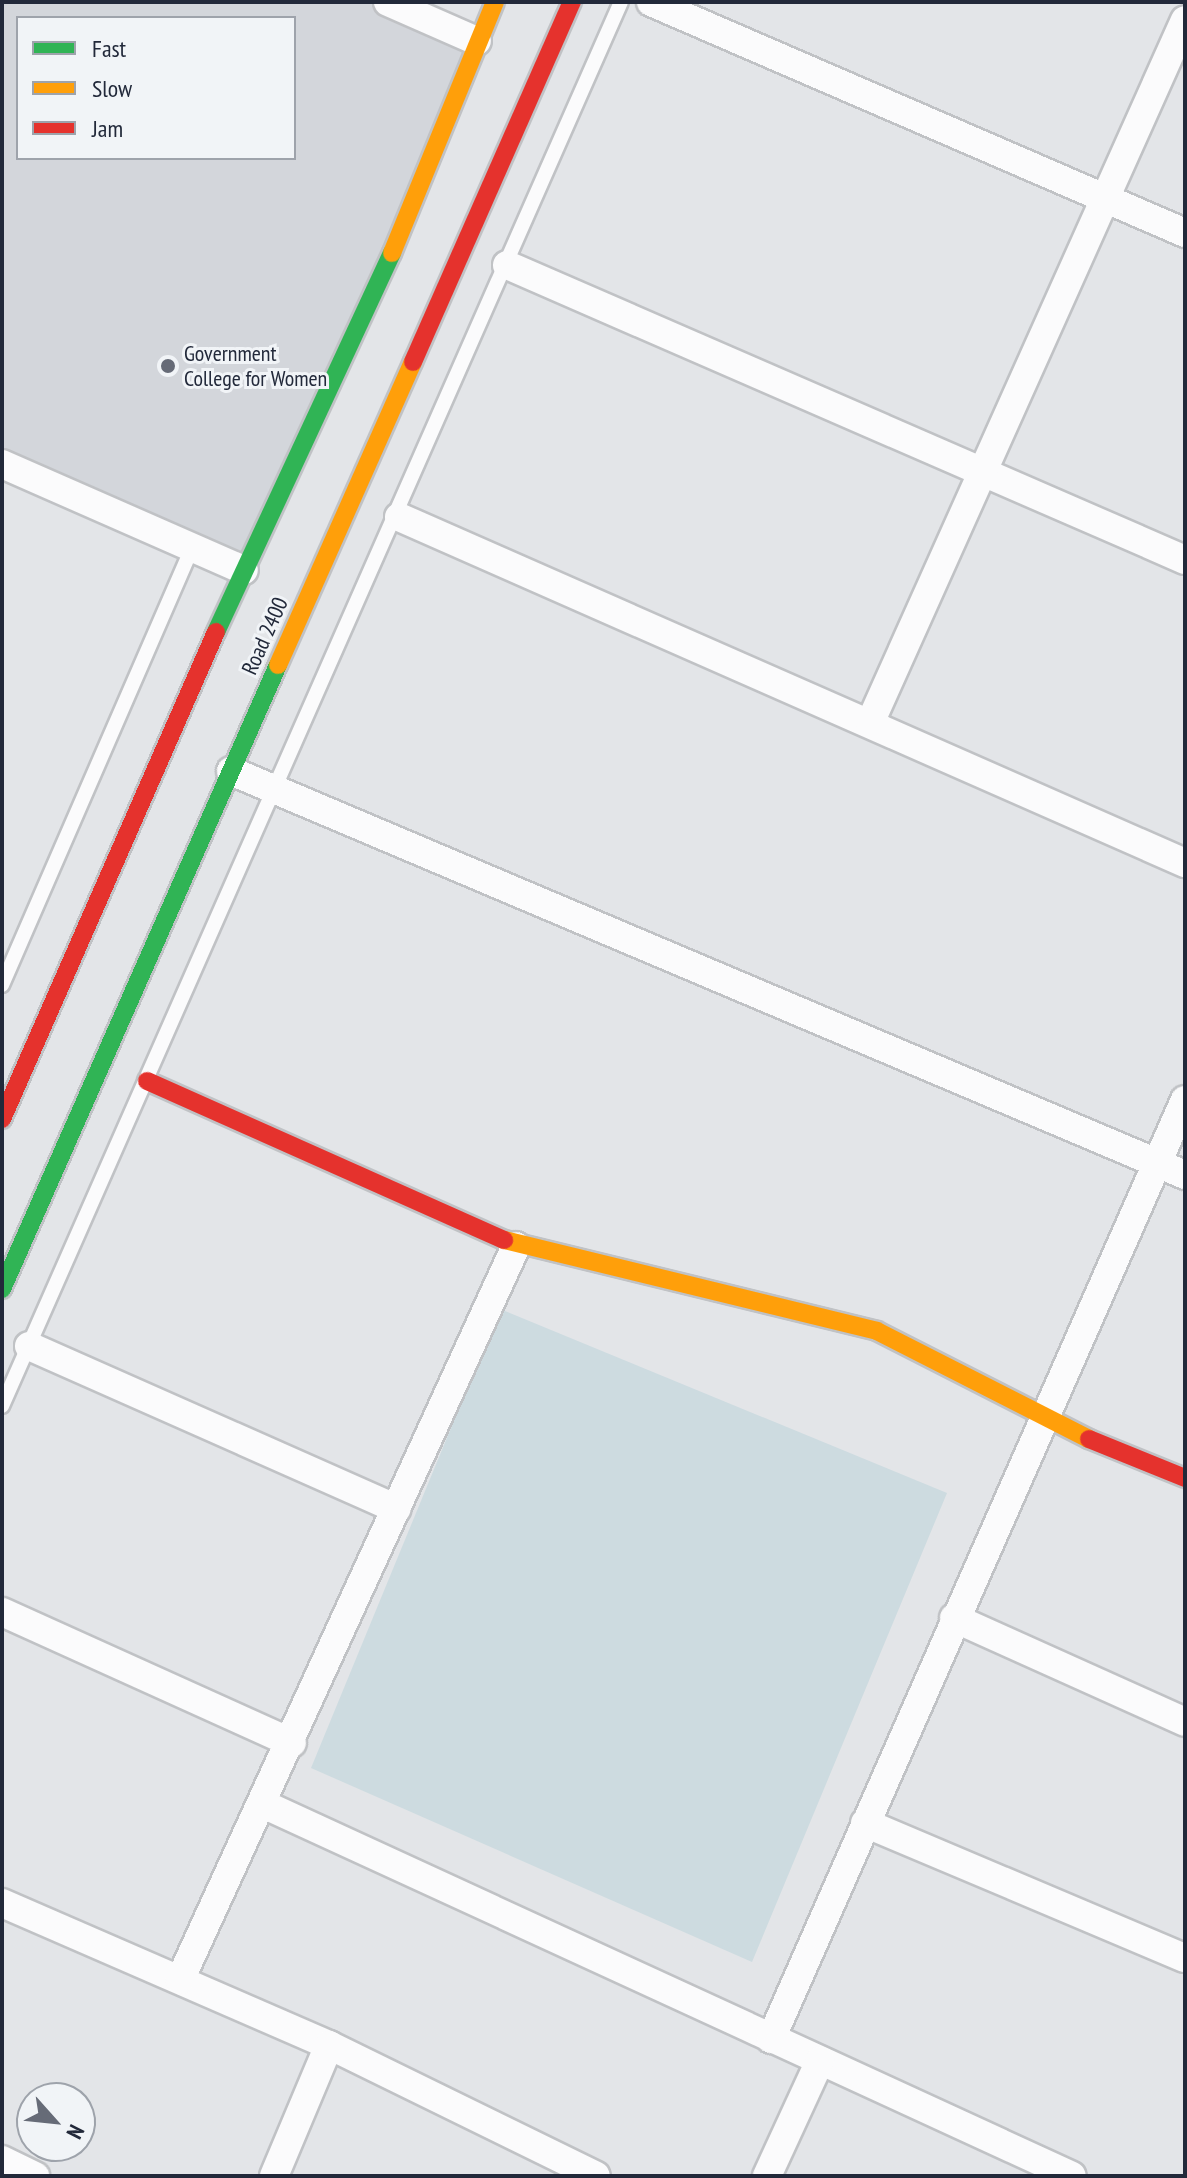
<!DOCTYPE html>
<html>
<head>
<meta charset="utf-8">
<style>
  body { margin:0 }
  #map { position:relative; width:1187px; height:2178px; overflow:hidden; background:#e3e5e8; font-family:"PT Sans Narrow",sans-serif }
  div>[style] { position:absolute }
  .built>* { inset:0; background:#d3d6db }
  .green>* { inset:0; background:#cddbe0 }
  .roads { filter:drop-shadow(2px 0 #c0c2c5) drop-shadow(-2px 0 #c0c2c5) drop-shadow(0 2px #c0c2c5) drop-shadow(0 -2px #c0c2c5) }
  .lane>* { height:14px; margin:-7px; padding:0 7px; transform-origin:7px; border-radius:7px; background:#fbfbfc }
  .street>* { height:28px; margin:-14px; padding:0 14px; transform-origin:14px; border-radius:14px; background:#fbfbfc }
  .fast>* { height:18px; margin:-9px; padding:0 9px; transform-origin:9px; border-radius:9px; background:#30b455 }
  .slow>* { height:18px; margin:-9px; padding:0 9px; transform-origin:9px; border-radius:9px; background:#ff9f0a }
  .jam>* { height:18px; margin:-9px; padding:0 9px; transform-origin:9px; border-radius:9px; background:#e5322d }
  .dots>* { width:22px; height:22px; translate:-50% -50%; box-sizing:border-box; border:4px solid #f1f4f7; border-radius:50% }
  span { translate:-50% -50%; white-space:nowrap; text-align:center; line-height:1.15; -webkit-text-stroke:6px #f1f4f7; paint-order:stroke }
  .poi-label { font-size:22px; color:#22293a }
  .left { translate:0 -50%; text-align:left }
  .street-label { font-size:22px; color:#22293a }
  .frame { position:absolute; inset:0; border:4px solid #22293a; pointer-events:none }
  .legend { position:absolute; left:16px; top:16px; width:280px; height:144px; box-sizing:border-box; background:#f1f4f7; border:2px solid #9ea3ab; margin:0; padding:10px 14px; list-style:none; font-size:24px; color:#22293a }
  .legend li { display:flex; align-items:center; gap:16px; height:40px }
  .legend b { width:40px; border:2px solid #9ea3ab }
  .north { position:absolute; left:16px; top:2082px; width:80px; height:80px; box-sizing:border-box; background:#f1f4f7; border:2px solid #9ea3ab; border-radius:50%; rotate:117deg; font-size:22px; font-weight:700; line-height:32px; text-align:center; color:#22293a }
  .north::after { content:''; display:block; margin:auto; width:28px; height:36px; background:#666b77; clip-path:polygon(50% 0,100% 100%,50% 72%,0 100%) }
</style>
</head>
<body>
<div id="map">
  <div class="built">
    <div style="clip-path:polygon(evenodd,2px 2px,389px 2px,477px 41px,244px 570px,2px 464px,2px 2px,18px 18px,294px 18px,294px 158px,18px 158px,18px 18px)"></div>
  </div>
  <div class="green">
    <div style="clip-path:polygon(500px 1309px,947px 1493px,752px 1962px,311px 1768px)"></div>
  </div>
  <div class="roads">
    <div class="lane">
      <div style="left:2px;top:985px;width:477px;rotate:-66.5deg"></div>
      <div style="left:2px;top:1406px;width:1534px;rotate:-66.21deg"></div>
    </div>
    <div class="street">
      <div style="left:388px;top:2px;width:97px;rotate:23.7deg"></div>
      <div style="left:651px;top:2px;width:582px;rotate:23.39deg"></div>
      <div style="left:507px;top:265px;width:739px;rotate:23.51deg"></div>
      <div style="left:2px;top:464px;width:264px;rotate:23.7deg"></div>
      <div style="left:399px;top:517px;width:859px;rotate:23.76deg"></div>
      <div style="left:870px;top:723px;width:770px;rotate:-65.86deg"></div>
      <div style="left:231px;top:771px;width:1036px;rotate:22.95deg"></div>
      <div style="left:29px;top:1346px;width:402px;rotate:23.9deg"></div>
      <div style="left:2px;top:1612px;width:318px;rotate:24.3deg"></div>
      <div style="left:954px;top:1618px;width:253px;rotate:24.2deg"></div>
      <div style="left:263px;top:1804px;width:890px;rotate:24.69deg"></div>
      <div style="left:865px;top:1823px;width:347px;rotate:22.9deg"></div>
      <div style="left:2px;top:1903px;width:357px;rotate:23.5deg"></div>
      <div style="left:329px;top:2045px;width:297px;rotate:26.1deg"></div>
      <div style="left:180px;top:1980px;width:807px;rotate:-65.4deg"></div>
      <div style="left:771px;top:2039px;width:1026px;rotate:-66.21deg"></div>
      <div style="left:2px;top:2160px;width:37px;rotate:26deg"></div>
      <div style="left:274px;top:2176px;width:142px;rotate:-67.2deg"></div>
      <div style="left:767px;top:2176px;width:127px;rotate:-65.3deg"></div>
    </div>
    <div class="fast">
      <div style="left:216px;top:632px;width:418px;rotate:-65.1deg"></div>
      <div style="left:2px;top:1289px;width:682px;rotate:-66.14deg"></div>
    </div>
    <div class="slow">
      <div style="left:392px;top:253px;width:271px;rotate:-67.7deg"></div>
      <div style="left:278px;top:665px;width:332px;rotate:-66deg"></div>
      <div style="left:504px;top:1240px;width:384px;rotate:13.7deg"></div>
      <div style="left:877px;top:1331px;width:238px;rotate:27deg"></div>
    </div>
    <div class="jam">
      <div style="left:413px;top:362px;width:394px;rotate:-66.2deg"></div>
      <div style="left:147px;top:1081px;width:391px;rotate:24deg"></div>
      <div style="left:2px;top:1119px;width:532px;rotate:-66.28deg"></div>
      <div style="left:1089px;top:1439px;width:104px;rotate:22.1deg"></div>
    </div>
  </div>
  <div class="dots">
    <div style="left:168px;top:366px;background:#666b77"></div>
  </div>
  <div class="poi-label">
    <span class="left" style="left:184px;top:366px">Government<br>College for Women</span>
  </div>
  <div class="street-label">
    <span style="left:265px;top:636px;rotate:-66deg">Road 2400</span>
  </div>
  <div class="frame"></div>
  <ul class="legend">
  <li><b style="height:10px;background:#30b455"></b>Fast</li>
  <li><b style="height:10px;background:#ff9f0a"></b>Slow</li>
  <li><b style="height:10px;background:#e5322d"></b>Jam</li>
  </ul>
  <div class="north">N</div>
</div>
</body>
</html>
